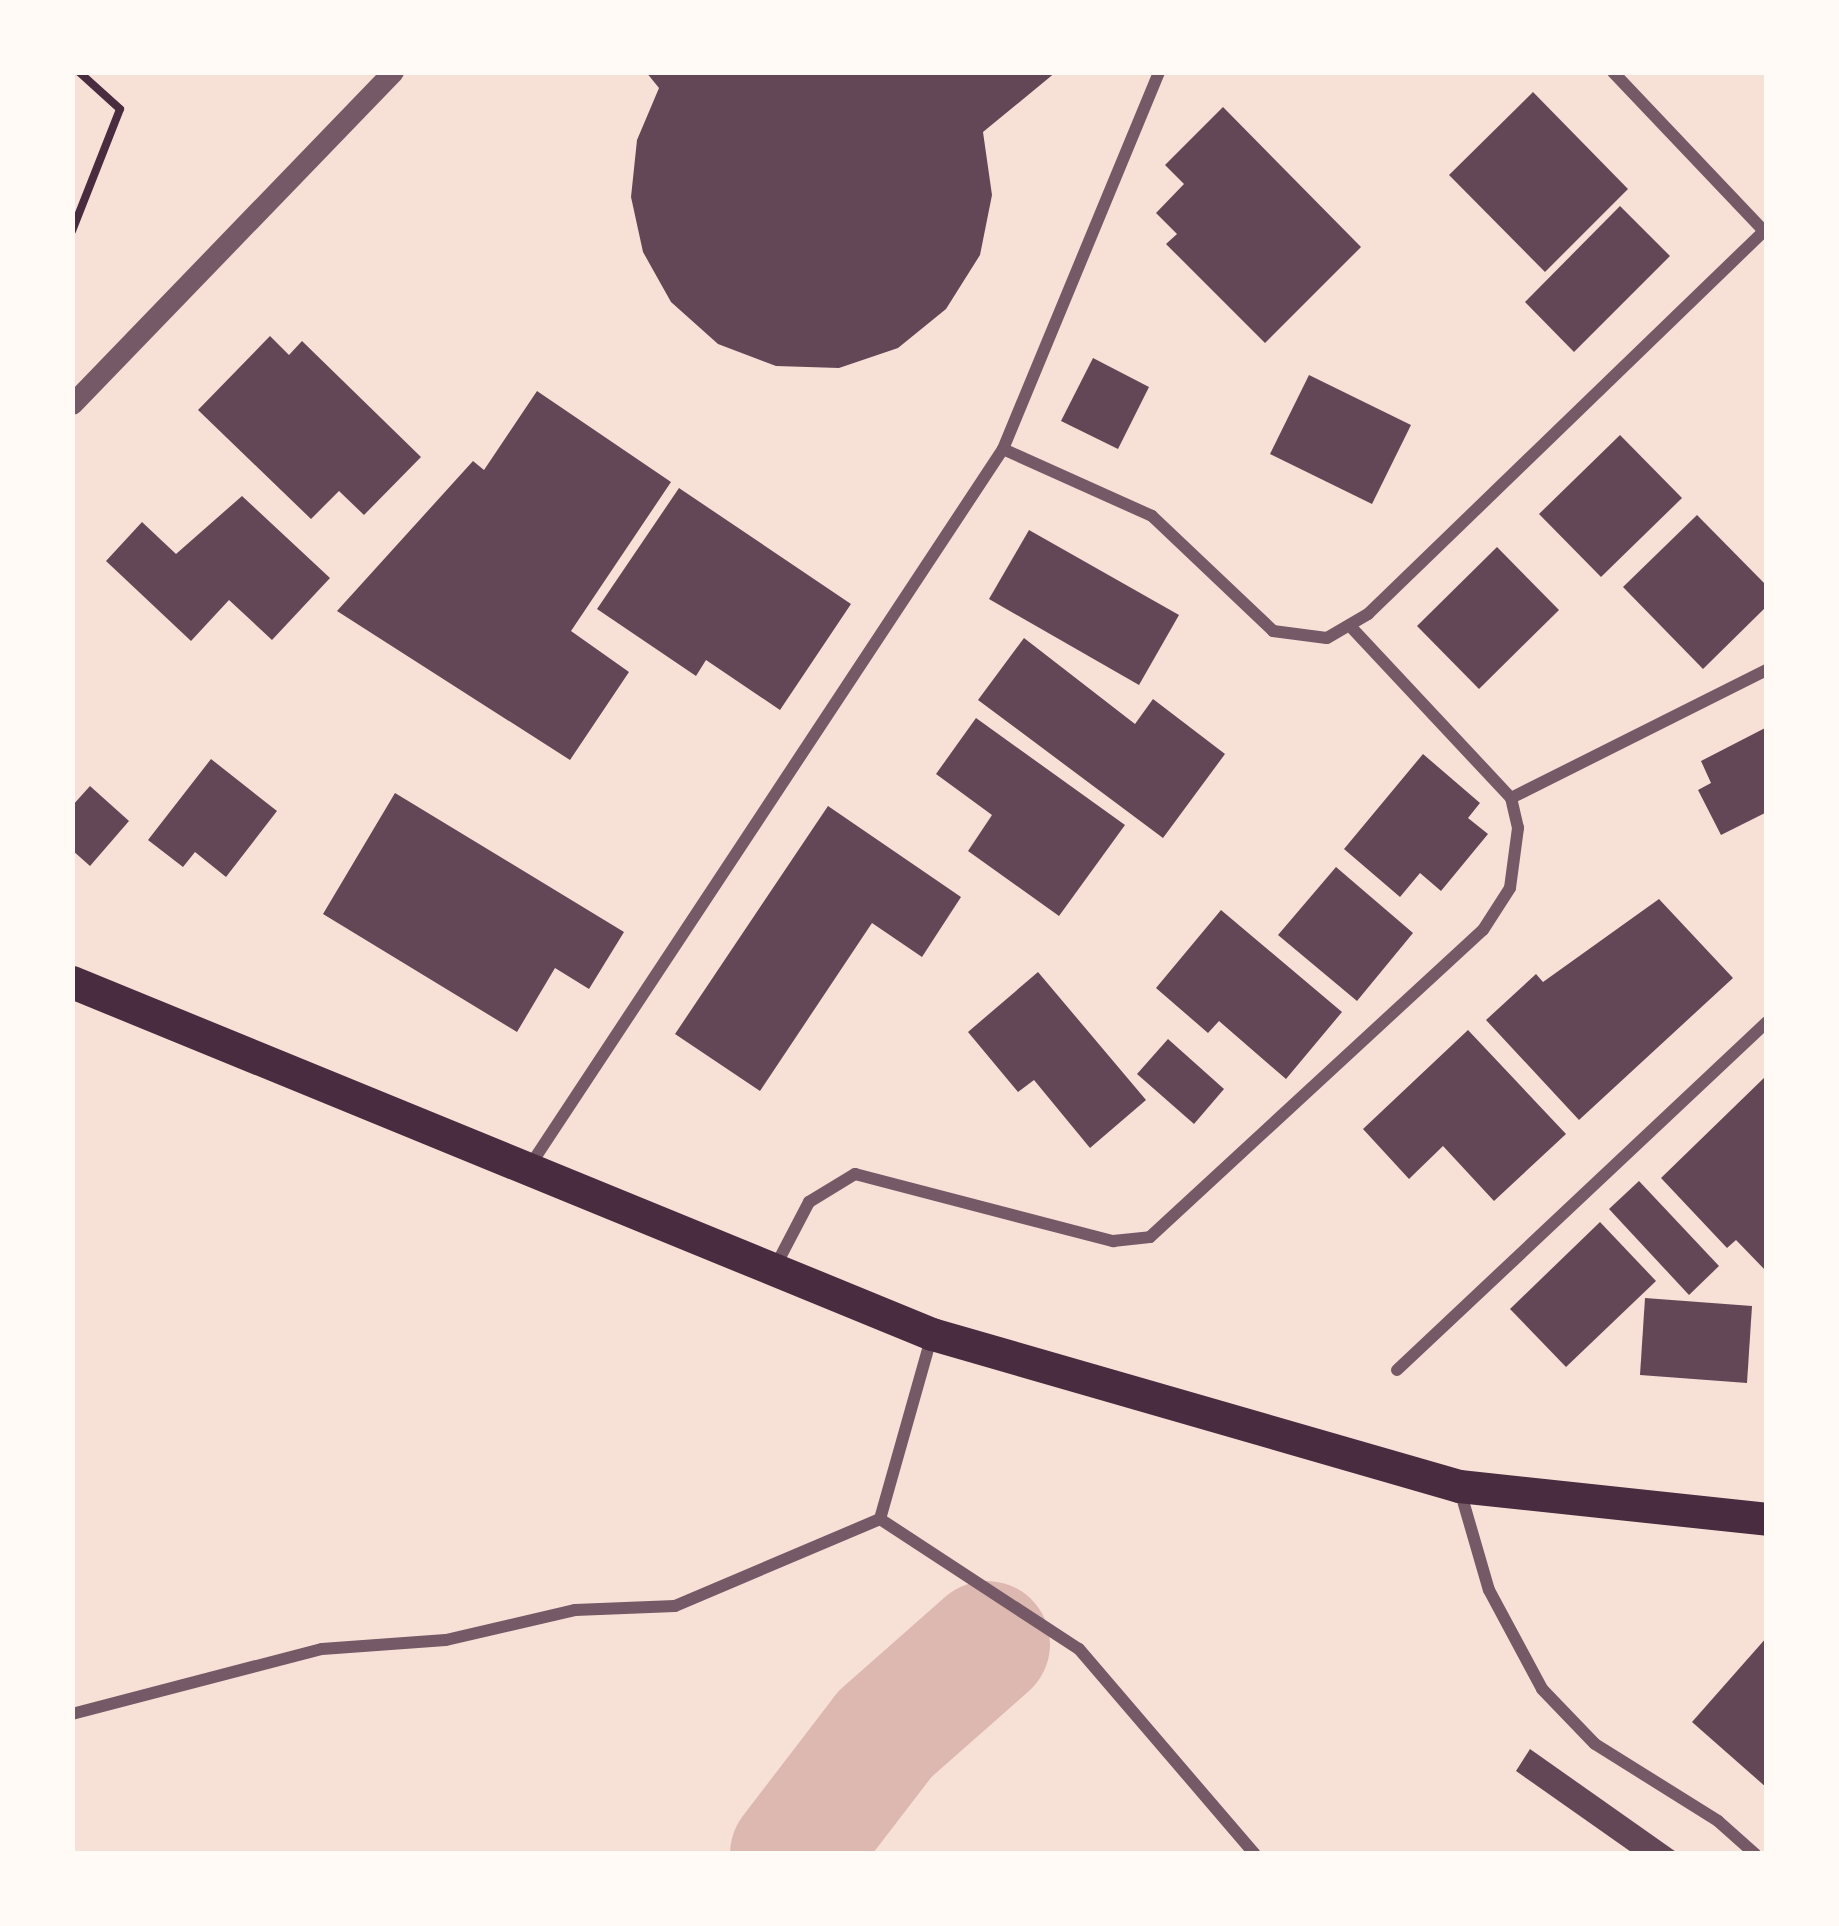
<!DOCTYPE html>
<style>
body{margin:0}
#map{position:relative;width:1839px;height:1926px;overflow:hidden;background:#f7e1d7;font-family:Rubik,sans-serif}
div>[style]{position:absolute}
.river>*{height:126px;margin:-63px;padding:0 63px;transform-origin:63px;border-radius:63px;background:#dcb8b0}
.building>*{inset:0;background:#644757}
.path>*{height:8px;margin:-4px;padding:0 4px;transform-origin:4px;border-radius:4px;background:#4a2c40}
.minor>*{height:12px;margin:-6px;padding:0 6px;transform-origin:6px;border-radius:6px;background:#755966}
.tertiary>*{height:21px;margin:-10.5px;padding:0 10.5px;transform-origin:10.5px;border-radius:10.5px;background:#755966}
.trunk>*{height:33px;margin:-16.5px;padding:0 16.5px;transform-origin:16.5px;border-radius:16.5px;background:#4a2c40}
span{translate:-50% -50%;white-space:nowrap;text-align:center;line-height:1.15;-webkit-text-stroke:10px #fffaf5;paint-order:stroke}
.frame{position:absolute;inset:0;border:75px solid #fffaf5;pointer-events:none}
</style>
<div id="map">
<div class="river">
<div style="left:793px;top:1854px;width:151px;rotate:-52.5deg"></div>
<div style="left:885px;top:1734px;width:136px;rotate:-41.4deg"></div>
</div>
<div class="building">
<div style="clip-path:polygon(646px 72px,1056px 72px,983px 132px,992px 195px,980px 255px,946px 309px,898px 348px,839px 368px,776px 366px,718px 344px,671px 302px,643px 252px,631px 197px,637px 140px,659px 88px)"></div>
<div style="clip-path:polygon(1533px 92px,1628px 189px,1545px 272px,1449px 175px)"></div>
<div style="clip-path:polygon(1223px 107px,1361px 247px,1265px 343px,1166px 244px,1177px 234px,1156px 213px,1184px 184px,1165px 165px)"></div>
<div style="clip-path:polygon(1620px 206px,1670px 256px,1574px 352px,1525px 302px)"></div>
<div style="clip-path:polygon(270px 336px,289px 355px,302px 341px,421px 457px,364px 515px,339px 491px,311px 519px,198px 410px)"></div>
<div style="clip-path:polygon(1093px 358px,1149px 387px,1118px 449px,1061px 421px)"></div>
<div style="clip-path:polygon(1309px 375px,1411px 425px,1372px 504px,1270px 454px)"></div>
<div style="clip-path:polygon(537px 391px,671px 482px,571px 631px,629px 672px,570px 760px,337px 611px,473px 461px,484px 470px)"></div>
<div style="clip-path:polygon(1620px 435px,1682px 498px,1601px 577px,1539px 514px)"></div>
<div style="clip-path:polygon(679px 488px,851px 604px,780px 710px,706px 660px,696px 676px,597px 609px)"></div>
<div style="clip-path:polygon(242px 496px,330px 578px,272px 640px,229px 600px,191px 641px,106px 561px,142px 522px,176px 554px)"></div>
<div style="clip-path:polygon(1697px 515px,1767px 586px,1767px 606px,1703px 669px,1623px 587px)"></div>
<div style="clip-path:polygon(1029px 530px,1179px 615px,1139px 685px,989px 599px)"></div>
<div style="clip-path:polygon(1497px 547px,1559px 610px,1479px 689px,1417px 626px)"></div>
<div style="clip-path:polygon(1024px 638px,1135px 724px,1153px 699px,1225px 754px,1163px 838px,978px 700px)"></div>
<div style="clip-path:polygon(976px 718px,1125px 825px,1059px 916px,968px 851px,992px 815px,936px 774px)"></div>
<div style="clip-path:polygon(1767px 727px,1767px 812px,1721px 835px,1698px 790px,1711px 783px,1701px 761px)"></div>
<div style="clip-path:polygon(1423px 754px,1480px 803px,1468px 818px,1488px 834px,1441px 891px,1420px 873px,1400px 897px,1344px 849px)"></div>
<div style="clip-path:polygon(211px 759px,277px 811px,226px 877px,195px 852px,183px 867px,148px 840px)"></div>
<div style="clip-path:polygon(90px 786px,129px 821px,90px 866px,72px 850px,72px 806px)"></div>
<div style="clip-path:polygon(395px 793px,624px 932px,589px 989px,555px 968px,517px 1032px,323px 914px)"></div>
<div style="clip-path:polygon(828px 806px,961px 897px,922px 957px,872px 923px,760px 1091px,675px 1034px)"></div>
<div style="clip-path:polygon(1336px 867px,1413px 933px,1357px 1001px,1278px 935px)"></div>
<div style="clip-path:polygon(1659px 899px,1733px 978px,1579px 1120px,1486px 1020px,1536px 974px,1543px 982px)"></div>
<div style="clip-path:polygon(1221px 910px,1342px 1012px,1286px 1079px,1219px 1021px,1208px 1033px,1156px 988px)"></div>
<div style="clip-path:polygon(1038px 972px,1146px 1100px,1090px 1148px,1034px 1080px,1018px 1092px,968px 1032px)"></div>
<div style="clip-path:polygon(1468px 1030px,1566px 1134px,1494px 1201px,1443px 1146px,1409px 1179px,1363px 1129px)"></div>
<div style="clip-path:polygon(1168px 1039px,1224px 1089px,1194px 1124px,1137px 1074px)"></div>
<div style="clip-path:polygon(1767px 1075px,1767px 1272px,1736px 1240px,1727px 1248px,1661px 1178px)"></div>
<div style="clip-path:polygon(1639px 1181px,1719px 1266px,1689px 1295px,1609px 1209px)"></div>
<div style="clip-path:polygon(1600px 1222px,1656px 1281px,1566px 1367px,1510px 1309px)"></div>
<div style="clip-path:polygon(1645px 1298px,1752px 1306px,1747px 1383px,1640px 1375px)"></div>
<div style="clip-path:polygon(1767px 1637px,1767px 1788px,1692px 1722px)"></div>
<div style="clip-path:polygon(1530px 1749px,1679px 1854px,1634px 1854px,1516px 1771px)"></div>
</div>
<div class="path">
<div style="left:72px;top:231px;width:131px;rotate:-68.5deg"></div>
<div style="left:120px;top:109px;width:55px;rotate:-137.9deg"></div>
</div>
<div class="minor">
<div style="left:1613px;top:72px;width:224px;rotate:46.5deg"></div>
<div style="left:1003px;top:449px;width:163px;rotate:24.2deg"></div>
<div style="left:1152px;top:516px;width:167px;rotate:43.5deg"></div>
<div style="left:1273px;top:631px;width:54px;rotate:7.4deg"></div>
<div style="left:1327px;top:638px;width:48px;rotate:-30.3deg"></div>
<div style="left:1368px;top:614px;width:551px;rotate:-44.04deg"></div>
<div style="left:1511px;top:798px;width:286px;rotate:-26.6deg"></div>
<div style="left:531px;top:1164px;width:857px;rotate:-56.57deg"></div>
<div style="left:1003px;top:449px;width:408px;rotate:-67.5deg"></div>
<div style="left:774px;top:1269px;width:76px;rotate:-62.4deg"></div>
<div style="left:809px;top:1202px;width:54px;rotate:-31.3deg"></div>
<div style="left:855px;top:1174px;width:267px;rotate:14.6deg"></div>
<div style="left:1113px;top:1241px;width:37px;rotate:-6deg"></div>
<div style="left:1150px;top:1237px;width:453px;rotate:-42.7deg"></div>
<div style="left:1483px;top:930px;width:50px;rotate:-57.3deg"></div>
<div style="left:1510px;top:888px;width:61px;rotate:-82.4deg"></div>
<div style="left:1518px;top:828px;width:31px;rotate:-103deg"></div>
<div style="left:1511px;top:798px;width:233px;rotate:-133.1deg"></div>
<div style="left:1397px;top:1370px;width:508px;rotate:-43.24deg"></div>
<div style="left:1459px;top:1487px;width:107px;rotate:73.8deg"></div>
<div style="left:1489px;top:1590px;width:112px;rotate:61.8deg"></div>
<div style="left:1542px;top:1689px;width:76px;rotate:46.1deg"></div>
<div style="left:1595px;top:1744px;width:145px;rotate:32deg"></div>
<div style="left:1718px;top:1821px;width:50px;rotate:41.7deg"></div>
<div style="left:880px;top:1519px;width:238px;rotate:33.2deg"></div>
<div style="left:1079px;top:1649px;width:270px;rotate:49.4deg"></div>
<div style="left:880px;top:1519px;width:191px;rotate:-74.2deg"></div>
<div style="left:72px;top:1714px;width:258px;rotate:-14.6deg"></div>
<div style="left:322px;top:1649px;width:124px;rotate:-4.2deg"></div>
<div style="left:446px;top:1640px;width:132px;rotate:-13.1deg"></div>
<div style="left:575px;top:1610px;width:100px;rotate:-2.3deg"></div>
<div style="left:675px;top:1606px;width:223px;rotate:-23deg"></div>
</div>
<div class="tertiary">
<div style="left:72px;top:404px;width:462px;rotate:-46deg"></div>
</div>
<div class="trunk">
<div style="left:72px;top:982px;width:929px;rotate:22.26deg"></div>
<div style="left:932px;top:1334px;width:548px;rotate:16.09deg"></div>
<div style="left:1459px;top:1486px;width:310px;rotate:6.1deg"></div>
</div>
<div class="frame"></div>
</div>
